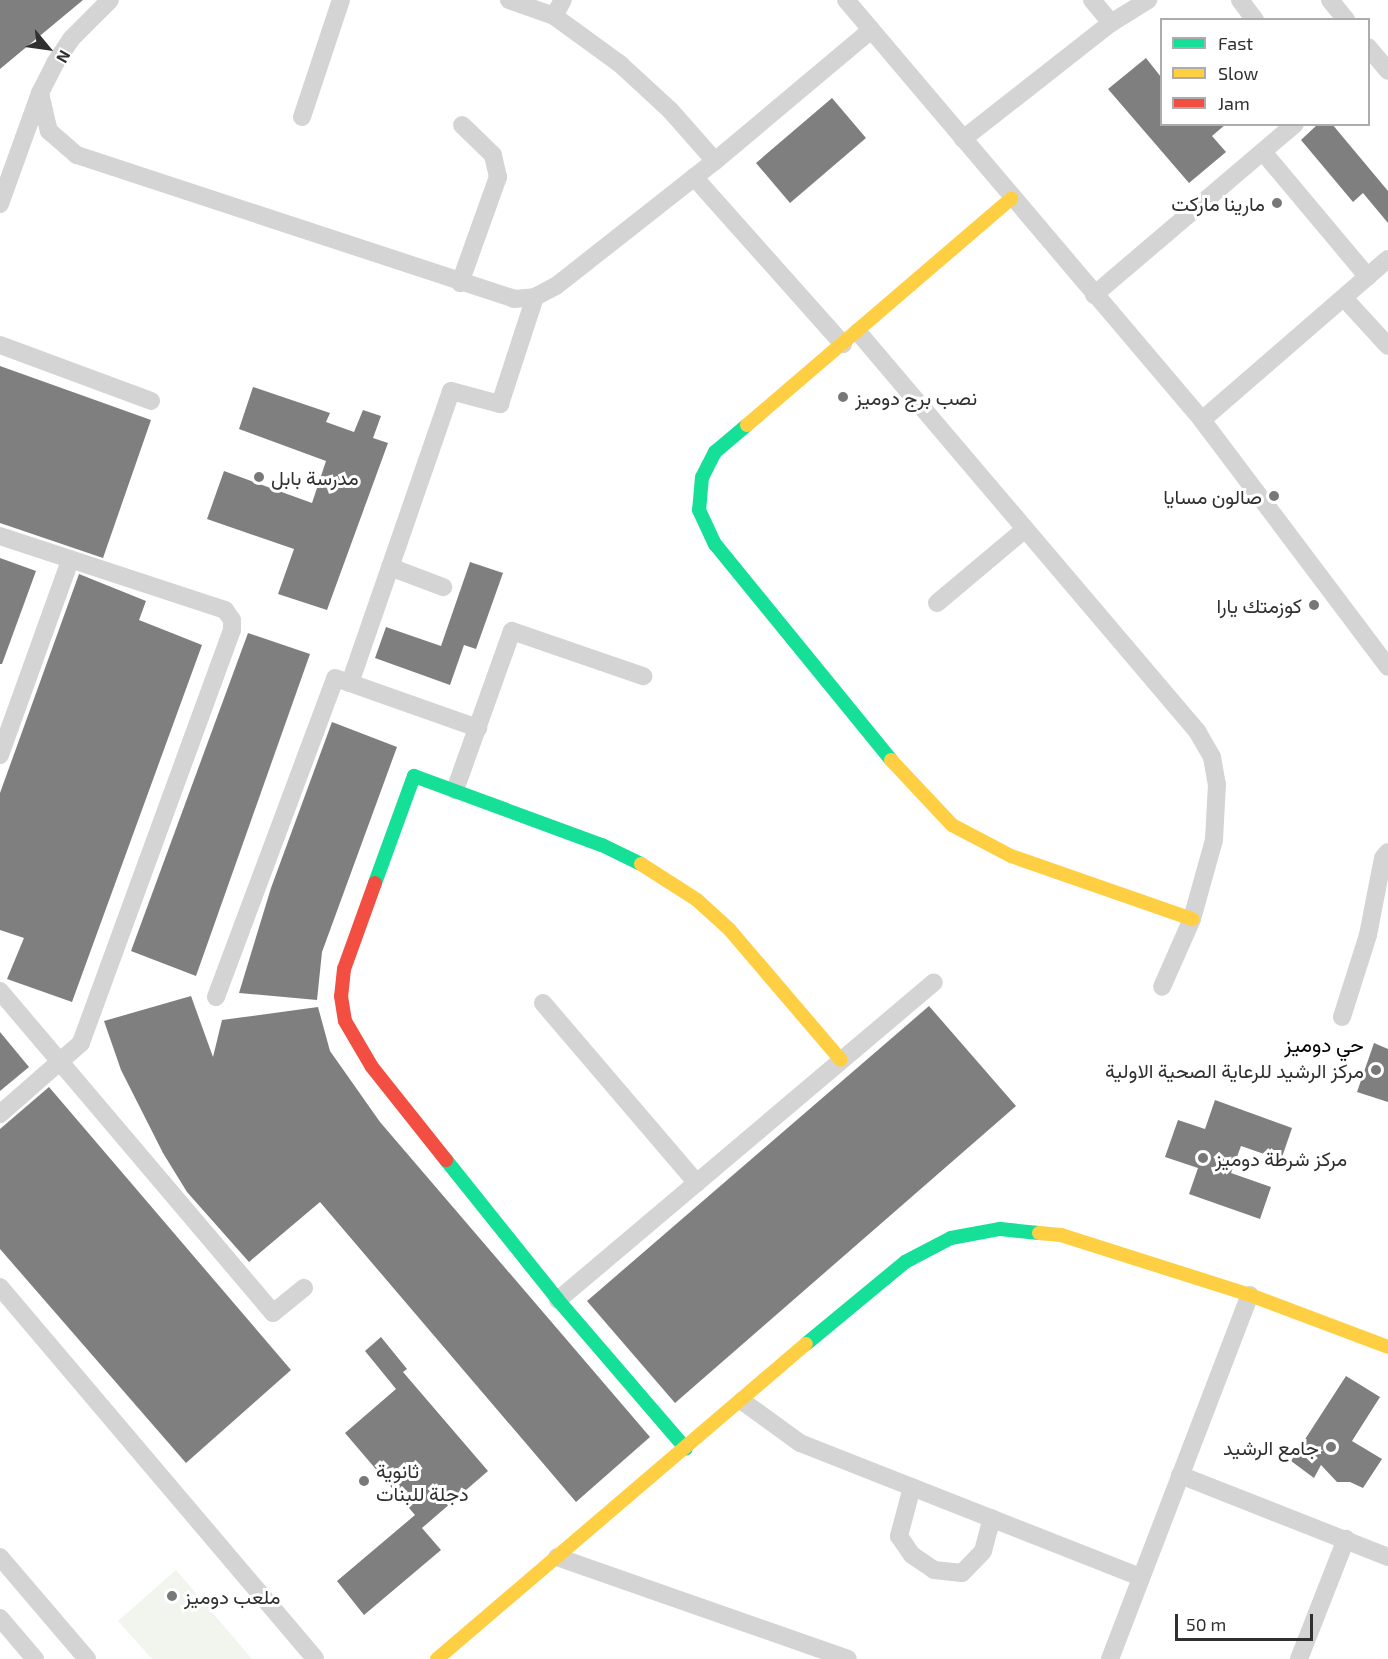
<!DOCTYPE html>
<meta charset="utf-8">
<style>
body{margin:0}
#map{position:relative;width:1388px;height:1659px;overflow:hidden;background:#fff;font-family:"Exo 2",Vazirmatn,sans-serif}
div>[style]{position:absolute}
.green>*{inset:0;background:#f1f5ed}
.building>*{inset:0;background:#7f7f7f}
.street>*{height:18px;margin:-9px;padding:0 9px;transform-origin:9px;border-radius:9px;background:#d4d4d4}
.fast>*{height:14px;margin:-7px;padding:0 7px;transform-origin:7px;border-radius:7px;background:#16e098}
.slow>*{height:14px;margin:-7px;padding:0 7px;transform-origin:7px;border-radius:7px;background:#ffcf43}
.jam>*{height:14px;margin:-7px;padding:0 7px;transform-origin:7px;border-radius:7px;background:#f24e42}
.dots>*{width:16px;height:16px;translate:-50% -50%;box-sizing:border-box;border:3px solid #fff;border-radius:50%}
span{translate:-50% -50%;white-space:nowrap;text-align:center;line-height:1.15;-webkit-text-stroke:6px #fff;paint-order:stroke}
.poi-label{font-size:20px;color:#303030}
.right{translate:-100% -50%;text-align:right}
.left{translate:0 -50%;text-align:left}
.neighbourhood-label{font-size:21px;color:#000}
.legend{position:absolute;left:1160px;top:18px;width:210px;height:108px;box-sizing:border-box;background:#fff;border:2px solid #acacac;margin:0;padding:8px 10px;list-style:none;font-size:18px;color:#303030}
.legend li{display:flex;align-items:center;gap:12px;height:30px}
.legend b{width:30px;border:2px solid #acacac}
.north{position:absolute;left:18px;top:18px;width:60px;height:60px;-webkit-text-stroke:4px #fff;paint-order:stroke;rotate:119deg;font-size:16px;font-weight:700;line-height:24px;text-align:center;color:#303030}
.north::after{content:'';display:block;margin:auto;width:21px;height:27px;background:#303030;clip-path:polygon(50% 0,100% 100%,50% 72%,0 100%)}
.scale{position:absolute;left:1175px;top:1614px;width:138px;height:27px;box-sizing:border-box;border:3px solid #303030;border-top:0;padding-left:8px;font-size:18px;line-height:21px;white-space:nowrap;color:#303030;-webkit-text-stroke:4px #fff;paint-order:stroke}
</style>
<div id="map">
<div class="green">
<div style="clip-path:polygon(176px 1570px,252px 1659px,152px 1659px,118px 1621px)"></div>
</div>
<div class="building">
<div style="clip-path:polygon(0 0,83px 0,0 69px)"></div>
<div style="clip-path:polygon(1146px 58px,1161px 77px,1161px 124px,1226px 124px,1212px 136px,1226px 152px,1189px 183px,1108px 89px)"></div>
<div style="clip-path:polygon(832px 98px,866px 138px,790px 203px,756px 163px)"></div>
<div style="clip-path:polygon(1318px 124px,1332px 124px,1388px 191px,1388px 223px,1363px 193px,1353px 202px,1301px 140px)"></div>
<div style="clip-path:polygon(0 366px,151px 420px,103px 558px,0 523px)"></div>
<div style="clip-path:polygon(253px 387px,330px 413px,326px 422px,354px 432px,363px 410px,381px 416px,373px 438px,388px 443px,327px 610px,278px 594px,294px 549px,207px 519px,224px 471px,312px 503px,326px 461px,239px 429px)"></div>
<div style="clip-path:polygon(0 558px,36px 571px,2px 664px,0 664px)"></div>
<div style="clip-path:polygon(470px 562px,503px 573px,476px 649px,464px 645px,450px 685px,375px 658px,386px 627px,441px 646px)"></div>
<div style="clip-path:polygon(79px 574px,146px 601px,139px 620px,202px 645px,72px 1002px,7px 979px,24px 938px,0 930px,0 793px)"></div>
<div style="clip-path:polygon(248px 633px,310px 654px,196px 976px,131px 951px)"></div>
<div style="clip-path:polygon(332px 722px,397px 747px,322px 952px,317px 1000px,239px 993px,271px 888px)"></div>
<div style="clip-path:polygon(191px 996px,213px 1057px,222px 1020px,318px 1007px,330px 1051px,380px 1122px,650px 1437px,576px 1502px,320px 1202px,249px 1262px,187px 1192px,163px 1153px,121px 1070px,104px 1021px)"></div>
<div style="clip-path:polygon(929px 1006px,1016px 1106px,675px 1403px,587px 1301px)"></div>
<div style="clip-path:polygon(0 1032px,29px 1067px,0 1091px)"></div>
<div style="clip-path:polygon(1374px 1043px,1388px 1049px,1388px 1102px,1357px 1092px)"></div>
<div style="clip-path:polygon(49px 1087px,291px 1370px,186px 1463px,0 1249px,0 1129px)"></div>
<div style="clip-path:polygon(1215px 1100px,1292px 1128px,1281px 1160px,1241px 1146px,1231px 1173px,1271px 1187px,1260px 1219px,1189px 1194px,1198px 1168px,1165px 1157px,1178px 1120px,1205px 1129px)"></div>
<div style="clip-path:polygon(381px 1337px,407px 1369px,403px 1372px,488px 1471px,422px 1528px,441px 1550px,364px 1615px,337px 1581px,415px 1515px,345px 1433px,396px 1389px,365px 1351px)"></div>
<div style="clip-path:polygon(1346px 1376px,1380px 1397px,1352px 1441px,1382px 1459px,1363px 1488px,1350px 1482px,1337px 1482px,1321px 1465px,1314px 1478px,1291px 1461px)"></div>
</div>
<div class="street">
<div style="left:509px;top:0;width:48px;rotate:19.6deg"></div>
<div style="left:554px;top:16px;width:82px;rotate:36deg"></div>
<div style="left:620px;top:64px;width:68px;rotate:42.6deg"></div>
<div style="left:670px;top:110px;width:68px;rotate:48.6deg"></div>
<div style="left:846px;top:0;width:551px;rotate:49.71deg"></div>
<div style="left:1202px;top:420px;width:309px;rotate:53deg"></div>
<div style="left:1092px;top:0;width:30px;rotate:50deg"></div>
<div style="left:1240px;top:0;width:25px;rotate:53deg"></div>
<div style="left:1330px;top:0;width:26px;rotate:51deg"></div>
<div style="left:554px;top:16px;width:18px;rotate:-61deg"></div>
<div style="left:1368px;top:47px;width:31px;rotate:50deg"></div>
<div style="left:40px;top:93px;width:39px;rotate:77deg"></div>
<div style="left:49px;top:131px;width:37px;rotate:41deg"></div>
<div style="left:77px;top:155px;width:460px;rotate:18.2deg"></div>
<div style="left:514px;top:299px;width:21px;rotate:-5deg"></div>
<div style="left:535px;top:297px;width:24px;rotate:-28deg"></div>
<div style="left:556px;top:286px;width:202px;rotate:-38.2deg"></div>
<div style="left:715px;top:161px;width:204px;rotate:-40deg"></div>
<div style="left:302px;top:117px;width:123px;rotate:-71.6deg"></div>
<div style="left:963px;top:139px;width:188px;rotate:-38.1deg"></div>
<div style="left:1111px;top:23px;width:44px;rotate:-31.9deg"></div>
<div style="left:1263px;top:152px;width:163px;rotate:50deg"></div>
<div style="left:694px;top:177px;width:224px;rotate:48.3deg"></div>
<div style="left:0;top:204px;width:118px;rotate:-70.2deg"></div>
<div style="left:40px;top:93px;width:34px;rotate:-63deg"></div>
<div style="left:55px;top:63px;width:29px;rotate:-56deg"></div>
<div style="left:71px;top:39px;width:55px;rotate:-45deg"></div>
<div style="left:460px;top:283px;width:113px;rotate:-70.3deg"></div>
<div style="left:498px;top:177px;width:23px;rotate:-103deg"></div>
<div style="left:493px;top:155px;width:43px;rotate:-135.9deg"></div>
<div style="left:1094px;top:295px;width:264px;rotate:-40.4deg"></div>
<div style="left:1344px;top:298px;width:65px;rotate:47.5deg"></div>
<div style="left:858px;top:332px;width:524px;rotate:49.65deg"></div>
<div style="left:1197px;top:731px;width:30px;rotate:60deg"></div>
<div style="left:1212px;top:757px;width:27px;rotate:80deg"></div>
<div style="left:1217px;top:784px;width:56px;rotate:93.1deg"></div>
<div style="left:1214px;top:840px;width:82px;rotate:105.6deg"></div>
<div style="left:1192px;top:919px;width:74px;rotate:113.8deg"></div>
<div style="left:0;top:345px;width:161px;rotate:20.3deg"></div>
<div style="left:1202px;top:420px;width:246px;rotate:-40.9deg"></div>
<div style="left:0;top:536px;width:237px;rotate:18.2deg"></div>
<div style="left:225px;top:610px;width:12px;rotate:55deg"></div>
<div style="left:232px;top:620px;width:10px;rotate:90deg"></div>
<div style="left:232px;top:630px;width:440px;rotate:110.1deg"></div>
<div style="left:81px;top:1043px;width:108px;rotate:138.8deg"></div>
<div style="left:390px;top:567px;width:57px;rotate:20.7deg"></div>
<div style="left:937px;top:603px;width:114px;rotate:-40deg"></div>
<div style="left:350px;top:683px;width:136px;rotate:19.4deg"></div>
<div style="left:0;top:755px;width:206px;rotate:-70.2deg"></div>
<div style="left:455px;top:790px;width:169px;rotate:-70.3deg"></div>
<div style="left:512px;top:631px;width:139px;rotate:19deg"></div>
<div style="left:0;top:991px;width:422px;rotate:49.7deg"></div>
<div style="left:273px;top:1313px;width:40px;rotate:-39deg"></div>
<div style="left:216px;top:997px;width:340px;rotate:-69.5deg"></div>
<div style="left:335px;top:678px;width:16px;rotate:18deg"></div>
<div style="left:350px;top:683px;width:309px;rotate:-70.9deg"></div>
<div style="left:451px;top:391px;width:51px;rotate:14.9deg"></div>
<div style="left:500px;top:404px;width:113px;rotate:-71.9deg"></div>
<div style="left:543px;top:1003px;width:237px;rotate:49.5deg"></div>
<div style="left:1342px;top:1017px;width:86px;rotate:-72.4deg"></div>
<div style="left:1368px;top:935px;width:78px;rotate:-79deg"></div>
<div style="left:1383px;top:858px;width:8px;rotate:-50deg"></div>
<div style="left:0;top:1287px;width:487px;rotate:49.7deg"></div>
<div style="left:558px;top:1300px;width:492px;rotate:-40.2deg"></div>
<div style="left:742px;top:1401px;width:72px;rotate:35.9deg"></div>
<div style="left:800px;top:1443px;width:366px;rotate:21.5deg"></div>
<div style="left:1180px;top:1475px;width:224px;rotate:21.5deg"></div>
<div style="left:912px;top:1487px;width:51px;rotate:104.9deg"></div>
<div style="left:899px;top:1536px;width:23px;rotate:56deg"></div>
<div style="left:912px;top:1555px;width:27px;rotate:34deg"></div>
<div style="left:934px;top:1570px;width:28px;rotate:6deg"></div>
<div style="left:962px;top:1573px;width:30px;rotate:-46deg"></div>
<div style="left:983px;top:1551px;width:34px;rotate:-75deg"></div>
<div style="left:0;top:1557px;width:134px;rotate:49.5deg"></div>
<div style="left:557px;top:1557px;width:308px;rotate:19.3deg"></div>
<div style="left:0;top:1618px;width:54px;rotate:49.5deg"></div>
<div style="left:1110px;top:1659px;width:390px;rotate:-69deg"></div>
<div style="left:1299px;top:1659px;width:129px;rotate:-68.6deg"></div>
</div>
<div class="fast">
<div style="left:747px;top:425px;width:42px;rotate:139.8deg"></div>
<div style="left:715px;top:452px;width:28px;rotate:117deg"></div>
<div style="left:702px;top:477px;width:33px;rotate:95deg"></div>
<div style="left:699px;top:510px;width:38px;rotate:65deg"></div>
<div style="left:715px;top:544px;width:279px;rotate:50.8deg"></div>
<div style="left:375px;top:883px;width:114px;rotate:-70deg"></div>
<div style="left:414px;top:776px;width:200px;rotate:20.2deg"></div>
<div style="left:602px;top:845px;width:43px;rotate:26deg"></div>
<div style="left:446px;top:1160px;width:179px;rotate:51.3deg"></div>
<div style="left:558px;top:1300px;width:196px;rotate:49.3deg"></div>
<div style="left:806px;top:1344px;width:129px;rotate:-39.6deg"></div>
<div style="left:905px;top:1262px;width:52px;rotate:-27.6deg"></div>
<div style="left:951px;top:1238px;width:50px;rotate:-10.4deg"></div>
<div style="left:1000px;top:1229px;width:39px;rotate:6deg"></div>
</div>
<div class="slow">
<div style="left:747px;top:425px;width:348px;rotate:-40.6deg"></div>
<div style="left:891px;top:760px;width:89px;rotate:46.8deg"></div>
<div style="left:952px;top:825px;width:67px;rotate:27.7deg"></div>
<div style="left:1011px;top:856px;width:192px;rotate:19.2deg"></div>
<div style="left:641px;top:864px;width:67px;rotate:32.7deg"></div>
<div style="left:697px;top:900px;width:43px;rotate:42.2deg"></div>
<div style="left:729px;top:929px;width:172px;rotate:49.5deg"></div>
<div style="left:1039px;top:1233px;width:22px;rotate:5deg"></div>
<div style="left:1061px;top:1235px;width:198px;rotate:17.6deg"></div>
<div style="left:1250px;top:1295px;width:147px;rotate:20.6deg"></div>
<div style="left:437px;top:1659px;width:485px;rotate:-40.5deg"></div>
</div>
<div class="jam">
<div style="left:375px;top:883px;width:91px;rotate:109.8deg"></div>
<div style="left:344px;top:969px;width:27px;rotate:96deg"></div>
<div style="left:341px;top:996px;width:25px;rotate:81deg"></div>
<div style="left:345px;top:1021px;width:53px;rotate:59.6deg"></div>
<div style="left:372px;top:1067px;width:119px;rotate:51.5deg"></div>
</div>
<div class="dots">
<div style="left:1277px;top:203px;background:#787878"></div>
<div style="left:843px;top:397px;background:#787878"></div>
<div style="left:259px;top:477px;background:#787878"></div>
<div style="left:1274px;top:496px;background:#787878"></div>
<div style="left:1314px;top:605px;background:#787878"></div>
<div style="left:1376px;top:1070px;background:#787878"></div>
<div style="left:1203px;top:1158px;background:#787878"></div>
<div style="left:1331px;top:1447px;background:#787878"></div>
<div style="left:364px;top:1481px;background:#787878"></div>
<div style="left:172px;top:1596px;background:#787878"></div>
</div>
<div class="poi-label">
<span class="right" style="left:1265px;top:203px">مارينا ماركت</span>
<span class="left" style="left:855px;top:397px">نصب برج دوميز</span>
<span class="left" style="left:271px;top:477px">مدرسة بابل</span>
<span class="right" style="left:1262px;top:496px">صالون مسايا</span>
<span class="right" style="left:1302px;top:605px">كوزمتك يارا</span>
<span class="right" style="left:1364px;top:1070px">مركز الرشيد للرعاية الصحية الاولية</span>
<span class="left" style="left:1215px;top:1158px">مركز شرطة دوميز</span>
<span class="right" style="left:1319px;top:1447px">جامع الرشيد</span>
<span class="left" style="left:376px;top:1482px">ثانوية<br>دجلة للبنات</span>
<span class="left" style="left:184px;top:1596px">ملعب دوميز</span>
</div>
<div class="neighbourhood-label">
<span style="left:1324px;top:1044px">حي دوميز</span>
</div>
<ul class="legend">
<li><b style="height:8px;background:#16e098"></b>Fast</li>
<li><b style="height:8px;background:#ffcf43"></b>Slow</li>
<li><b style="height:8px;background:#f24e42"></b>Jam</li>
</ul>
<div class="north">N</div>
<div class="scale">50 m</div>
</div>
